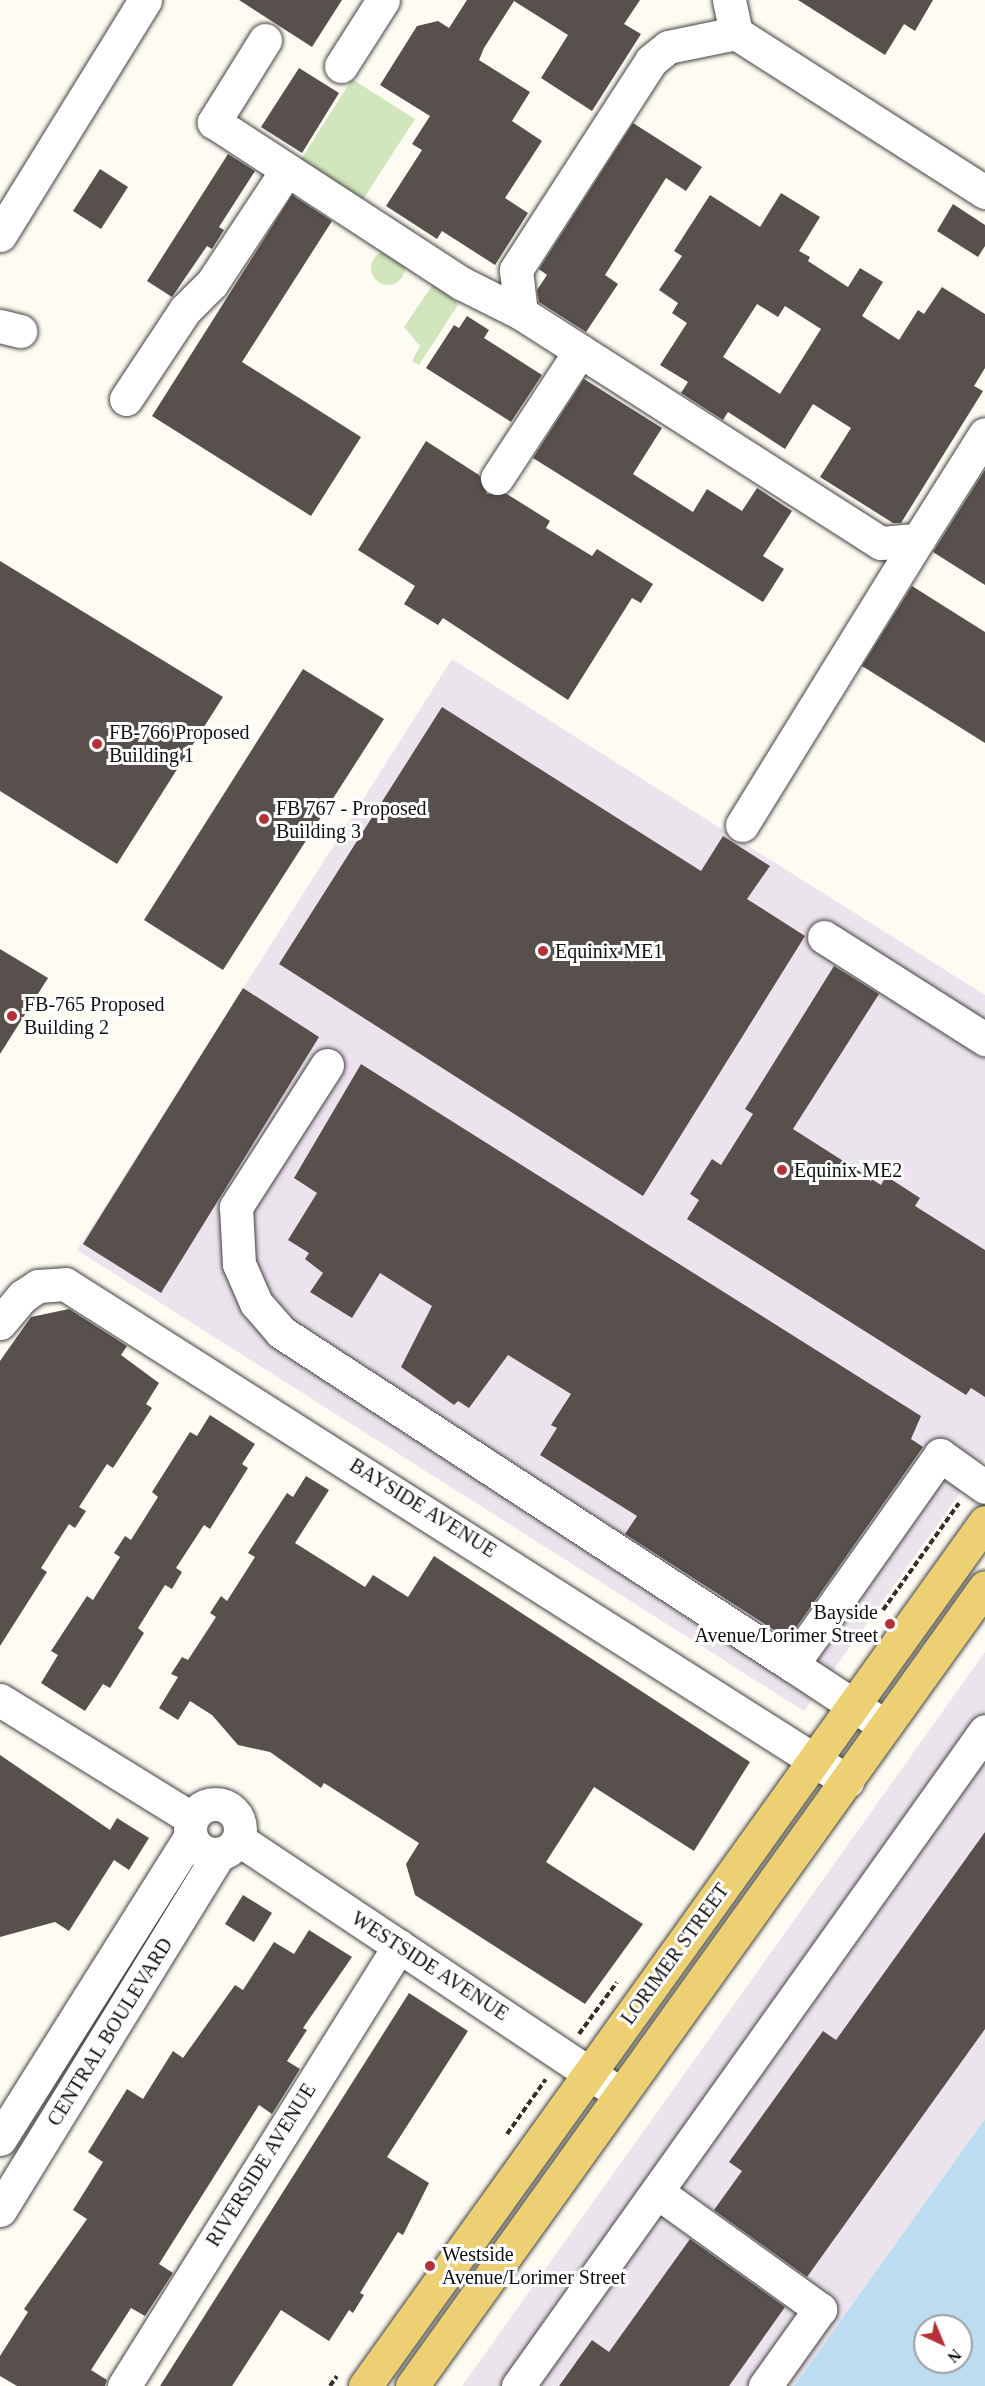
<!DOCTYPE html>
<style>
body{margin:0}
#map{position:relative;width:985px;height:2386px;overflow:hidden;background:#fefcf2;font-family:"Times New Roman",serif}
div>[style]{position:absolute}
.industrial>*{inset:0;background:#ece4ed}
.green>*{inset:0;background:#d2e6be}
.round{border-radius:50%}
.water>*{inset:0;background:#bbdcf1}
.building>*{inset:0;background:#57504c}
.path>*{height:4px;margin-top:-2px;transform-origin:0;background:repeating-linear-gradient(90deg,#313131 0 6px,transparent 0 9px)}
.roads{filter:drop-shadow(0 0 2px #424242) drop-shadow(0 0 2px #424242)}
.minor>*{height:33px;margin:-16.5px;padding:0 16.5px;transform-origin:16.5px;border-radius:16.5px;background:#fff}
.minor>.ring{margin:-16.5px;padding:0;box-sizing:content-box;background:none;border:33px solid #fff;border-radius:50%}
.major>*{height:33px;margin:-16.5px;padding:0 16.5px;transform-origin:16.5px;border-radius:16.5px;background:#edd073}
.dots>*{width:16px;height:16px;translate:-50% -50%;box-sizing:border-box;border:3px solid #fff;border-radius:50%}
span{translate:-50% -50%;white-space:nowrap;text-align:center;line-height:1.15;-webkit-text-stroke:6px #fff;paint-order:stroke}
.poi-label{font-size:20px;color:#0f0f0f}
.left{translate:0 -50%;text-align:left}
.right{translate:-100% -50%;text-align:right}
.street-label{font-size:20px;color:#0f0f0f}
.north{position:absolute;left:913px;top:2314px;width:60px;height:60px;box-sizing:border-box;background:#fff;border:2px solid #9f9f9f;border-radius:50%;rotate:136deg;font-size:16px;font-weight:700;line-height:24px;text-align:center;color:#0f0f0f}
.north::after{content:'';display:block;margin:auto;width:21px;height:27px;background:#b43237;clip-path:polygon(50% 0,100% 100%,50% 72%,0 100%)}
</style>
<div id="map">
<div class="industrial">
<div style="clip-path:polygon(452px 659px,985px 995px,985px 1458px,804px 1711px,77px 1250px)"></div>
<div style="clip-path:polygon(985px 1652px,985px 2119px,794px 2386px,462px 2386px)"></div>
</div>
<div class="green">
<div style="clip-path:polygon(352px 79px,415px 119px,362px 201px,300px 161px)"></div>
<div class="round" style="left:371px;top:251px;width:34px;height:34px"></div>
<div style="clip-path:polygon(433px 284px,451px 295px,458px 305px,419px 365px,412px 361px,420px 346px,404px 327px)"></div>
</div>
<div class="water">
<div style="clip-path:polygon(evenodd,985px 2119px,985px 2386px,794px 2386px,985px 2119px,925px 2326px,961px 2326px,961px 2362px,925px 2362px,925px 2326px)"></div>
</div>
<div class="building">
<div style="clip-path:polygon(239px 0,342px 0,312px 47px)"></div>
<div style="clip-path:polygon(467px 0,640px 0,624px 24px,641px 34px,592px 111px,541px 78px,568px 35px,514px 1px,484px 48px,479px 60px,530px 92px,512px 121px,542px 141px,505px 198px,528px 213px,495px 265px,442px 231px,437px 239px,386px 206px,422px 150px,412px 144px,430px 116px,380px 85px,417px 26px,438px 21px,449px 28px)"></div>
<div style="clip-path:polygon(798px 0,933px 0,915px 31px,904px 24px,885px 55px)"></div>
<div style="clip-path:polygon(299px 68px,339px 93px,302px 153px,261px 127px)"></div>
<div style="clip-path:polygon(633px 123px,702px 167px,686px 191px,666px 178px,605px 275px,618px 284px,586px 332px,539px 302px,537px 290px,547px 275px,539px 269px)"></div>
<div style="clip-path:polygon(228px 154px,255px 171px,219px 227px,224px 230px,212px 249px,207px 246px,172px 297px,147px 281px)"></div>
<div style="clip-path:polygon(100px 169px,128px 187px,101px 229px,73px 211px)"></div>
<div style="clip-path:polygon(evenodd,781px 193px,820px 217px,799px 251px,810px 257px,808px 261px,848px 287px,860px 268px,883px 282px,862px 316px,899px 340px,918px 310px,924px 314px,942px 287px,985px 314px,985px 368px,974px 386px,983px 391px,901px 523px,893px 523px,820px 477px,851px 428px,813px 404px,785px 449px,728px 412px,723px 420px,681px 393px,688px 382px,660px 365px,687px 323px,672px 313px,678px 303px,659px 290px,682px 256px,674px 251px,710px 195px,760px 227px,781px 193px,757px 304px,778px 317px,785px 306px,821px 329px,780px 394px,723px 357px,757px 304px)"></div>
<div style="clip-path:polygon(292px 195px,332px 221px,242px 362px,361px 437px,311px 516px,152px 416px)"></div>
<div style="clip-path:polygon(953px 204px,985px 225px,985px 246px,978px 257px,937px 231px)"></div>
<div style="clip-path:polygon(467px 316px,489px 330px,484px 338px,542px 375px,511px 422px,426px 368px,454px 325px,459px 328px)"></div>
<div style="clip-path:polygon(584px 379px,662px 428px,633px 474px,693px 512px,707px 489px,742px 511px,757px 488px,792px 511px,763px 556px,784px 569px,763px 602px,533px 458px)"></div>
<div style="clip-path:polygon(426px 441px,479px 475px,487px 494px,507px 494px,550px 521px,546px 528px,592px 556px,597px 549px,653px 584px,641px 603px,632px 598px,568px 700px,443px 618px,438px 625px,404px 604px,415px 586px,358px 550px)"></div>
<div style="clip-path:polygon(985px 470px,985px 585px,933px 552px)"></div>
<div style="clip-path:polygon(0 561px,223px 697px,117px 864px,0 791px)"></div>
<div style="clip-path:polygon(912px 586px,985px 632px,985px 743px,862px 666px)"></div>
<div style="clip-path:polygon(303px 669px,384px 719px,223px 970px,144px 920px)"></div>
<div style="clip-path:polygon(442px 707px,701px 871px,723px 836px,770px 866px,747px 899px,805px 936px,643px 1196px,279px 964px)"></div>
<div style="clip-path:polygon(0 949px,48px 978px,0 1054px)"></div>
<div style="clip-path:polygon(834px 966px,879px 994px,793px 1129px,881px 1185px,886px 1176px,920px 1198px,915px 1206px,985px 1250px,985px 1397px,971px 1388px,966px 1395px,687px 1219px,699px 1200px,690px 1194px,712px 1159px,721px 1165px,753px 1114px,745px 1109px)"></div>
<div style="clip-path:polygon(243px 988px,319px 1037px,161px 1293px,83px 1244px)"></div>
<div style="clip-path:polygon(361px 1064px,921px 1416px,911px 1439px,923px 1447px,788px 1639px,625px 1534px,637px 1516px,540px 1455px,557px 1428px,551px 1425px,571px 1394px,508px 1355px,469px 1408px,458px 1401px,454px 1405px,401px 1367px,432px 1306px,380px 1273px,352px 1318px,310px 1292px,323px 1273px,305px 1259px,309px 1253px,288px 1240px,317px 1193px,294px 1178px)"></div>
<div style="clip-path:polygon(69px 1309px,127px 1346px,121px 1355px,159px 1383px,146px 1404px,152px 1408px,113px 1468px,107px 1464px,79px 1507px,86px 1511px,75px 1528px,69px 1524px,41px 1568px,47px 1572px,0 1646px,0 1361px,31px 1317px)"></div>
<div style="clip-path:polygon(210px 1415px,255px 1444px,242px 1464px,248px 1468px,210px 1529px,204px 1525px,176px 1568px,182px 1572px,172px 1589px,165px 1585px,138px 1628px,144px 1633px,110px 1688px,103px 1684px,85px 1711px,41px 1683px,58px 1655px,51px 1651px,87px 1596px,93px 1600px,120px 1557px,114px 1553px,125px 1536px,131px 1540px,158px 1497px,152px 1492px,190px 1432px,197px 1436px)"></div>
<div style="clip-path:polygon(306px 1476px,329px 1490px,295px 1543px,365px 1587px,373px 1575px,408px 1597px,434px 1556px,750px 1762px,694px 1851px,594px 1787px,546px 1862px,643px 1924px,585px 2004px,415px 1895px,406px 1864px,419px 1843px,324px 1783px,321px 1788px,270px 1752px,238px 1745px,212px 1715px,190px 1701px,178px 1720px,159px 1708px,178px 1677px,171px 1674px,182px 1657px,188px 1660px,216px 1617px,210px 1613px,221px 1596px,227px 1601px,255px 1557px,248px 1553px,287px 1493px,293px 1497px)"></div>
<div style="clip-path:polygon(0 1755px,110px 1830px,117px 1818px,149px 1838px,129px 1870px,114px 1860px,69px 1931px,55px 1922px,0 1937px)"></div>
<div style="clip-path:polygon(985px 1832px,985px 2029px,807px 2277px,714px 2210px,742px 2171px,729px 2162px,823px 2031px,836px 2040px)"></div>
<div style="clip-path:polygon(243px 1895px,272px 1913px,254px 1942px,225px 1924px)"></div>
<div style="clip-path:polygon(309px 1930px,352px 1957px,303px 2028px,307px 2030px,287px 2061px,300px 2069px,272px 2114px,259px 2105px,159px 2264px,173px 2273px,145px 2316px,131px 2308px,91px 2370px,107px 2380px,105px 2386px,17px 2386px,0 2376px,0 2356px,28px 2312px,24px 2309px,87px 2219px,73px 2210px,103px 2162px,88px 2152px,127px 2089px,143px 2099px,173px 2051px,183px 2058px,235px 1985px,243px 1990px,274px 1942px,294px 1954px)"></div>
<div style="clip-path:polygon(409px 1993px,468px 2031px,387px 2157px,429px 2183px,403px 2235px,398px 2232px,360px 2293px,364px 2295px,353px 2313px,349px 2310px,329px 2341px,281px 2310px,232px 2386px,160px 2386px)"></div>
<div style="clip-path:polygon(690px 2239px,785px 2307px,729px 2386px,559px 2386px,592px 2340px,609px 2352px)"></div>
</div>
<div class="path">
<div style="left:883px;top:1610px;width:131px;rotate:-54.6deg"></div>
<div style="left:579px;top:2034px;width:64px;rotate:-53.8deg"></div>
<div style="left:507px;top:2134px;width:67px;rotate:-54.7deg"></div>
<div style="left:330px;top:2386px;width:12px;rotate:-55deg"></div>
</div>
<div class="roads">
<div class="minor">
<div style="left:729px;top:0;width:34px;rotate:78deg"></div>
<div style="left:736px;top:33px;width:295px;rotate:32.6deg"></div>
<div style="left:736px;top:33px;width:69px;rotate:168.4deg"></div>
<div style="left:668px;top:47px;width:22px;rotate:141deg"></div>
<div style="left:651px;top:61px;width:249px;rotate:122.9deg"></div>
<div style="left:516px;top:270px;width:43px;rotate:83.4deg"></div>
<div style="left:521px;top:313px;width:427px;rotate:32.6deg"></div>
<div style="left:881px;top:543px;width:37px;rotate:-5deg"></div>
<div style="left:918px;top:540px;width:125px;rotate:-57.7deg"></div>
<div style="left:265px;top:40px;width:97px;rotate:121.9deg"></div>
<div style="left:214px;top:122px;width:295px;rotate:33.1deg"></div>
<div style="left:461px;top:283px;width:67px;rotate:26.6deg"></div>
<div style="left:341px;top:66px;width:78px;rotate:-57.5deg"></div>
<div style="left:0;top:235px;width:276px;rotate:-58.3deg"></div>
<div style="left:0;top:326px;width:21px;rotate:14deg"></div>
<div style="left:126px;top:399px;width:107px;rotate:-56.5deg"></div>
<div style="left:185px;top:310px;width:38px;rotate:-45deg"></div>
<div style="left:212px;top:283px;width:134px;rotate:-56.5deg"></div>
<div style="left:497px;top:478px;width:152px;rotate:-56.8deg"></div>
<div style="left:742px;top:825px;width:335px;rotate:-58.3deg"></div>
<div style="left:824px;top:937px;width:191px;rotate:32.4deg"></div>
<div style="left:327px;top:1065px;width:169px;rotate:122.7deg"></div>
<div style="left:236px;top:1207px;width:57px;rotate:87deg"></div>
<div style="left:239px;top:1264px;width:43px;rotate:66.4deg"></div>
<div style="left:256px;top:1303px;width:38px;rotate:49deg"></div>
<div style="left:281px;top:1332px;width:610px;rotate:33.09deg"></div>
<div style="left:0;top:1323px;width:35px;rotate:-50deg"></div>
<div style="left:23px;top:1296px;width:18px;rotate:-34deg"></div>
<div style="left:38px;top:1286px;width:27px;rotate:-4deg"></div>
<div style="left:65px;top:1284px;width:927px;rotate:32.44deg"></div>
<div style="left:0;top:1700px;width:225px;rotate:31.7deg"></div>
<div style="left:885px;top:1726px;width:111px;rotate:-146.7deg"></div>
<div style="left:792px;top:1665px;width:257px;rotate:-54.8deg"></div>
<div style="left:940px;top:1455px;width:55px;rotate:35.4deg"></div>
<div class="ring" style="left:190px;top:1804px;width:17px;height:17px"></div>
<div style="left:238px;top:1839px;width:460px;rotate:33.7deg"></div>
<div style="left:0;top:2139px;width:357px;rotate:-57.8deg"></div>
<div style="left:657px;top:2192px;width:201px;rotate:35.7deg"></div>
<div style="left:820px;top:2309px;width:95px;rotate:125.5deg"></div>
<div style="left:0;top:2210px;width:418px;rotate:-58.4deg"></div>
<div style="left:124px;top:2386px;width:519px;rotate:-57.99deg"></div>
<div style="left:518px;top:2386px;width:804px;rotate:-54.51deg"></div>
</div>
<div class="major">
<div style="left:365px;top:2386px;width:1063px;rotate:-54.34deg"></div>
<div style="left:412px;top:2386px;width:983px;rotate:-54.35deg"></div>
</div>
</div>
<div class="dots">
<div style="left:97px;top:744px;background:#b43237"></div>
<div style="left:264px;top:819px;background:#b43237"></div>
<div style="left:543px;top:951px;background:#b43237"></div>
<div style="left:12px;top:1016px;background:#b43237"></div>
<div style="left:782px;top:1170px;background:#b43237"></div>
<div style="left:890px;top:1624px;background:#b43237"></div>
<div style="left:430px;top:2266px;background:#b43237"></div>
</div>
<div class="poi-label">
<span class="left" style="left:109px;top:744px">FB-766 Proposed<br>Building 1</span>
<span class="left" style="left:276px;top:820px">FB 767 - Proposed<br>Building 3</span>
<span class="left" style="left:555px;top:951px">Equinix ME1</span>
<span class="left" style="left:24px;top:1016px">FB-765 Proposed<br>Building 2</span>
<span class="left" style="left:794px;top:1170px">Equinix ME2</span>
<span class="right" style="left:878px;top:1624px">Bayside<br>Avenue/Lorimer Street</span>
<span class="left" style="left:442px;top:2266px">Westside<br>Avenue/Lorimer Street</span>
</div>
<div class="street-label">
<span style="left:423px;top:1508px;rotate:32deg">BAYSIDE AVENUE</span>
<span style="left:675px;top:1954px;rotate:-54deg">LORIMER STREET</span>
<span style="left:430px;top:1966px;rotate:33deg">WESTSIDE AVENUE</span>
<span style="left:110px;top:2032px;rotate:-58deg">CENTRAL BOULEVARD</span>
<span style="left:261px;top:2165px;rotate:-58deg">RIVERSIDE AVENUE</span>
</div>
<div class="north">N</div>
</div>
